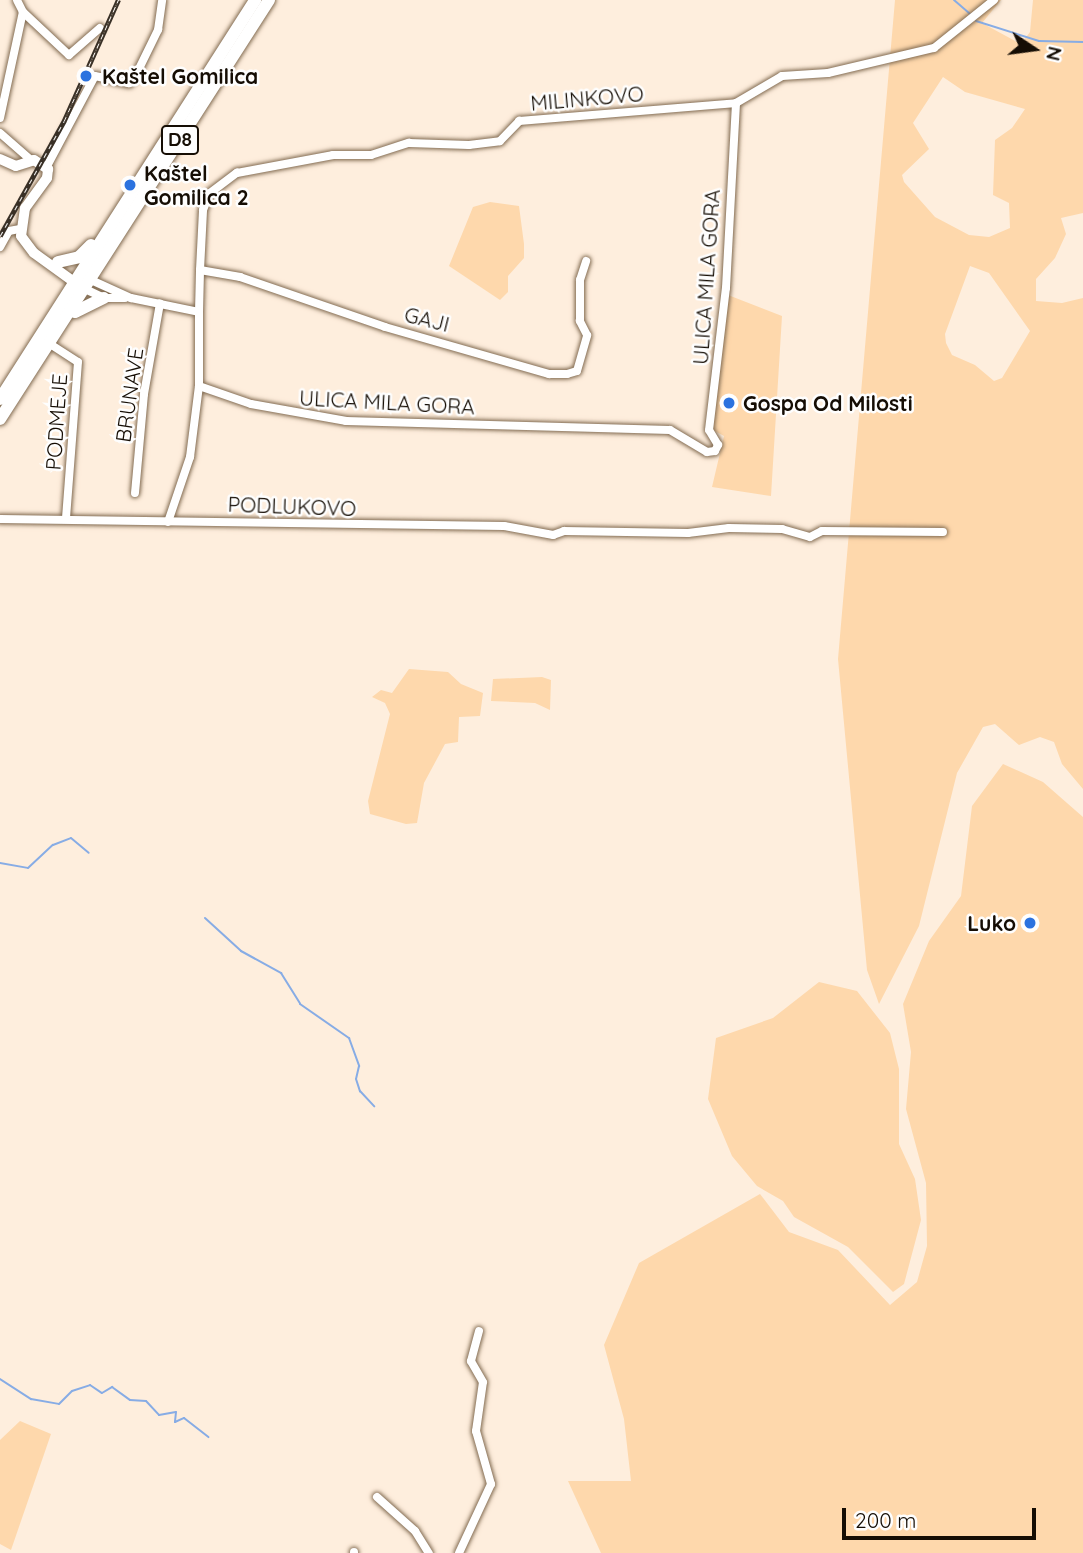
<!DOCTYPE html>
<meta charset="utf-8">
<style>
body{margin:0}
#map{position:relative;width:1083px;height:1553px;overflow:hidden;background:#feeedd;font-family:Quicksand,sans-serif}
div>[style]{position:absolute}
.green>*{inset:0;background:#fed8ac}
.stream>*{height:2px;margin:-1px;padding:0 1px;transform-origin:1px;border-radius:1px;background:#87ace5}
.roads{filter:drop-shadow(0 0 2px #826b51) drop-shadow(0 0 2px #826b51)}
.street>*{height:8px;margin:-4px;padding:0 4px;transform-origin:4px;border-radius:4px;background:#fff}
.secondary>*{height:10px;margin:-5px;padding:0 5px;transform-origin:5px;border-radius:5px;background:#fff}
.primary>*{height:12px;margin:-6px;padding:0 6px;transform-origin:6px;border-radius:6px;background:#fff}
.rail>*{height:4.5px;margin-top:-2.25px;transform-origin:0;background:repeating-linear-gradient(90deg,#fefefe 0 5px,#393026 0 10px);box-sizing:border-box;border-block:2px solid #393026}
.dots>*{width:19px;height:19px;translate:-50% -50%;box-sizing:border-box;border:4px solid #fefefe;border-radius:50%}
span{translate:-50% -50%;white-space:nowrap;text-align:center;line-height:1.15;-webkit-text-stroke:5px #fefefe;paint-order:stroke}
.shield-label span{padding:2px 5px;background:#fefefe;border:2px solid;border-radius:5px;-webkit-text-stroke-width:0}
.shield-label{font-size:19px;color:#150d04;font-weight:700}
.poi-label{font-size:21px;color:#150d04;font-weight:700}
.left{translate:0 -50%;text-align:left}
.right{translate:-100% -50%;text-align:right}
.street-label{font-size:21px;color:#150d04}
.north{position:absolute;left:999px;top:14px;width:70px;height:70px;-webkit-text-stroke:5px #fefefe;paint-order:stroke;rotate:103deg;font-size:19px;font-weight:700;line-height:28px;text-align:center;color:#150d04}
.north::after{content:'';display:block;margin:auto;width:24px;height:32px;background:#150d04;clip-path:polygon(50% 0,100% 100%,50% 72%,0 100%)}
.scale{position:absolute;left:842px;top:1508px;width:194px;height:32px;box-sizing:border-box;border:4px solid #150d04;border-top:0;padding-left:9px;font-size:21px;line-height:24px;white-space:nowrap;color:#150d04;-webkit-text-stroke:5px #fefefe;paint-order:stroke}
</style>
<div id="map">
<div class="green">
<div style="clip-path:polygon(evenodd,895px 0,1001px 0,982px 23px,1021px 44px,1030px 32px,1033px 0,1083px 0,1083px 213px,1061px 218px,1066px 234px,1055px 258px,1036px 279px,1036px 301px,1062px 303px,1083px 298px,1083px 789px,1062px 764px,1054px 742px,1040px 737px,1019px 745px,995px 724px,983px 727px,957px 773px,919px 926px,879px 1004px,867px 970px,838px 659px,895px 0,943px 77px,965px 92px,1025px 109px,1012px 128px,995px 140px,993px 195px,1009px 203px,1010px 228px,989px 237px,969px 235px,935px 217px,904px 182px,902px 175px,929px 149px,913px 123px,943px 77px,895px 0,970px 266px,989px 273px,1030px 331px,1002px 378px,994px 381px,975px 365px,952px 355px,946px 343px,945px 334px,970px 266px)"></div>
<div style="clip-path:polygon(490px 202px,519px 206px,524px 244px,524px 258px,508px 276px,508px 292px,500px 300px,449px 266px,473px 207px)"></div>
<div style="clip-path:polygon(728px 295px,782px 316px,771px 496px,712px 487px,724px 436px,713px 430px)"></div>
<div style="clip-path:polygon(409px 669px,448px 672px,461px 684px,483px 693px,480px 716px,459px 717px,458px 742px,445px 744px,424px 783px,417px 823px,406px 824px,370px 814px,368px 801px,390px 714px,385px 703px,372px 697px,381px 690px,392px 693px)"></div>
<div style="clip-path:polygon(542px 677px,551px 680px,550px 710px,535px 703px,491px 701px,493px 679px)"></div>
<div style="clip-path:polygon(1003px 764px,1043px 782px,1083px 817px,1083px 1553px,601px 1553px,568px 1481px,631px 1481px,624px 1419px,604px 1345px,639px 1263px,760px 1194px,789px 1232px,838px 1250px,890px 1305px,917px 1282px,927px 1246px,926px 1183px,906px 1109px,911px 1052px,903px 1004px,929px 941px,961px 896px,972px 806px)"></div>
<div style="clip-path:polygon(819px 982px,857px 991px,890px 1033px,899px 1069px,899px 1144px,915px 1179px,921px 1220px,904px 1284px,893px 1292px,848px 1247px,794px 1217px,783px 1201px,757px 1186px,732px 1156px,708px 1099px,716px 1038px,773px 1018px)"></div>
<div style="clip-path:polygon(20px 1421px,51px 1434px,11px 1550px,0 1544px,0 1440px)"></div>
</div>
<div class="stream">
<div style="left:954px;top:0;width:21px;rotate:41deg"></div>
<div style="left:976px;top:21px;width:66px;rotate:17.6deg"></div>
<div style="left:1039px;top:41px;width:44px;rotate:1.3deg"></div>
<div style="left:0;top:863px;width:28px;rotate:10deg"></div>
<div style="left:28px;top:868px;width:34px;rotate:-43deg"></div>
<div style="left:53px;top:845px;width:19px;rotate:-21deg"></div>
<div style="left:71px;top:838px;width:23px;rotate:40deg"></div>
<div style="left:205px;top:918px;width:49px;rotate:42.5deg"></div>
<div style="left:241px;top:951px;width:46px;rotate:28.8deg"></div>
<div style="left:281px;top:973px;width:36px;rotate:58deg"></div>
<div style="left:300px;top:1004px;width:60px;rotate:34.8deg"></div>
<div style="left:349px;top:1038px;width:30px;rotate:70deg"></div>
<div style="left:359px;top:1066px;width:13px;rotate:103deg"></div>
<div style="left:356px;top:1079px;width:13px;rotate:72deg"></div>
<div style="left:360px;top:1091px;width:21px;rotate:47deg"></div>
<div style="left:0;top:1379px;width:37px;rotate:33deg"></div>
<div style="left:31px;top:1399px;width:28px;rotate:10deg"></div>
<div style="left:59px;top:1404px;width:18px;rotate:-45deg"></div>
<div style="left:72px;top:1391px;width:19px;rotate:-18deg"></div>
<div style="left:90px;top:1385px;width:14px;rotate:34deg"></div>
<div style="left:102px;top:1393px;width:12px;rotate:-31deg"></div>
<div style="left:112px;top:1387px;width:22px;rotate:36deg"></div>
<div style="left:130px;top:1400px;width:16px;rotate:4deg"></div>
<div style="left:146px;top:1401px;width:19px;rotate:47deg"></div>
<div style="left:159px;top:1415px;width:17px;rotate:-10deg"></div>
<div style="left:176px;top:1412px;width:10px;rotate:96deg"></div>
<div style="left:175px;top:1422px;width:10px;rotate:-24deg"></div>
<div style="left:184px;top:1418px;width:31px;rotate:38deg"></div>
</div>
<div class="roads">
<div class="street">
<div style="left:23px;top:12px;width:63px;rotate:43.1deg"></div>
<div style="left:69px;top:55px;width:41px;rotate:-41.1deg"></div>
<div style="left:0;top:118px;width:108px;rotate:-77.8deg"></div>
<div style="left:23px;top:12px;width:13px;rotate:-117deg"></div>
<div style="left:0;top:133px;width:41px;rotate:41.1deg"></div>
<div style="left:46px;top:168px;width:104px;rotate:-62deg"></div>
<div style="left:95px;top:76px;width:35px;rotate:12deg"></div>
<div style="left:129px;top:83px;width:6px;rotate:-39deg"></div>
<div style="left:134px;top:79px;width:55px;rotate:-63.9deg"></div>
<div style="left:158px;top:30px;width:30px;rotate:-82deg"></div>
<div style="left:0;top:247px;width:18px;rotate:-61deg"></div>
<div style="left:9px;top:231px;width:10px;rotate:-11deg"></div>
<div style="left:200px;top:270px;width:60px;rotate:-87.1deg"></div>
<div style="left:203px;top:210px;width:18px;rotate:-68deg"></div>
<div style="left:210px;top:193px;width:34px;rotate:-37deg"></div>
<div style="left:237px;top:173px;width:98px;rotate:-10.6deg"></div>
<div style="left:333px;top:155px;width:38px"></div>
<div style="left:371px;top:155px;width:40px;rotate:-18deg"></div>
<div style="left:409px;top:143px;width:60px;rotate:1.9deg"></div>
<div style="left:469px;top:145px;width:31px;rotate:-7deg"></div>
<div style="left:500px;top:141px;width:28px;rotate:-46deg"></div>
<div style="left:519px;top:121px;width:218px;rotate:-4.7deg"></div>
<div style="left:736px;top:103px;width:53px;rotate:-30.4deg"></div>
<div style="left:782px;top:76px;width:46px;rotate:-3.7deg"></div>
<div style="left:828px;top:73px;width:109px;rotate:-13.3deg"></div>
<div style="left:934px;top:48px;width:77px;rotate:-38.7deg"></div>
<div style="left:91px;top:280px;width:44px;rotate:24.2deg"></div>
<div style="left:131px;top:298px;width:69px;rotate:11.6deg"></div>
<div style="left:199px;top:312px;width:74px;rotate:90deg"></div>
<div style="left:199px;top:386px;width:55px;rotate:19.1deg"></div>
<div style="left:251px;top:404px;width:97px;rotate:10.1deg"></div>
<div style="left:346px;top:421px;width:324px;rotate:1.6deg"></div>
<div style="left:670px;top:430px;width:43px;rotate:30.7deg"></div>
<div style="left:707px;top:452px;width:8px;rotate:-7deg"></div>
<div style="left:715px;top:451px;width:7px;rotate:-63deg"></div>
<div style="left:718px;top:445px;width:17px;rotate:-121deg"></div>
<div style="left:709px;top:430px;width:143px;rotate:-83.2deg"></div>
<div style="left:726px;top:288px;width:185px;rotate:-86.9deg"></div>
<div style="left:85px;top:289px;width:21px;rotate:25deg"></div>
<div style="left:104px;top:298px;width:21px"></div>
<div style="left:199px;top:312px;width:42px;rotate:-88.6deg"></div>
<div style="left:200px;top:270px;width:41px;rotate:9.9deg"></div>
<div style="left:240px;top:277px;width:153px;rotate:19deg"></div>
<div style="left:385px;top:327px;width:171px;rotate:16deg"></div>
<div style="left:549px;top:374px;width:18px"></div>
<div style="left:567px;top:374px;width:10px;rotate:-17deg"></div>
<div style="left:577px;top:371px;width:37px;rotate:-74deg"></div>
<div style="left:587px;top:335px;width:16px;rotate:-117deg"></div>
<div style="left:580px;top:321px;width:41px;rotate:-90deg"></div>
<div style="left:580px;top:280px;width:20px;rotate:-72deg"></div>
<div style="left:50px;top:344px;width:33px;rotate:33deg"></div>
<div style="left:78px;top:362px;width:157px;rotate:94.4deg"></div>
<div style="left:135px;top:493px;width:99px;rotate:-84.8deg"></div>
<div style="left:144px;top:394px;width:92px;rotate:-80deg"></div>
<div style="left:0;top:519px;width:504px;rotate:0.8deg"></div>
<div style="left:504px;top:526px;width:50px;rotate:10.4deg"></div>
<div style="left:553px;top:535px;width:12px;rotate:-20deg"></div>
<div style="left:564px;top:531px;width:124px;rotate:0.9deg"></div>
<div style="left:688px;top:533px;width:41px;rotate:-7deg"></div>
<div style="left:729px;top:528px;width:53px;rotate:1.1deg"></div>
<div style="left:782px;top:529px;width:29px;rotate:16deg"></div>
<div style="left:810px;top:537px;width:13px;rotate:-27deg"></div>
<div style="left:822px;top:531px;width:121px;rotate:0.5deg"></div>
<div style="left:168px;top:522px;width:69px;rotate:-71.3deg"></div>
<div style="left:190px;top:457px;width:72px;rotate:-82.8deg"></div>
<div style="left:377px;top:1497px;width:51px;rotate:41.8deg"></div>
<div style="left:415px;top:1531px;width:26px;rotate:58deg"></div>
<div style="left:354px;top:1553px;width:1px;rotate:-90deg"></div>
<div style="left:459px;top:1553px;width:76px;rotate:-65.1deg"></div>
<div style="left:491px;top:1484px;width:55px;rotate:-105.8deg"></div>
<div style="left:476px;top:1431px;width:49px;rotate:-81.9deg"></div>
<div style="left:483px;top:1382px;width:24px;rotate:-120deg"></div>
<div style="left:471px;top:1361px;width:31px;rotate:-75deg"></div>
</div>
<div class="secondary">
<div style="left:0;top:159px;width:17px;rotate:24deg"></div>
<div style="left:16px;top:166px;width:19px;rotate:-18deg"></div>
<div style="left:34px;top:160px;width:17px;rotate:33deg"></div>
<div style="left:48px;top:169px;width:9px;rotate:96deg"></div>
<div style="left:47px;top:178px;width:37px;rotate:126deg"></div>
<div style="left:25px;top:208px;width:28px;rotate:98deg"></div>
<div style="left:21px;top:236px;width:21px;rotate:53deg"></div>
<div style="left:34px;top:253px;width:58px;rotate:35.9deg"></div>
</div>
<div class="primary">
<div style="left:58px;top:262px;width:22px;rotate:-13deg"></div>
<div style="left:79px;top:257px;width:17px;rotate:-45deg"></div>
<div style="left:75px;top:312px;width:32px;rotate:-26deg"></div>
<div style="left:0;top:399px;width:474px;rotate:-57.4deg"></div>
<div style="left:0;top:419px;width:498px;rotate:-57.3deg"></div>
</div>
</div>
<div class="rail">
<div style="left:0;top:236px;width:132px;rotate:-60.9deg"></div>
<div style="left:64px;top:121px;width:133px;rotate:-65.9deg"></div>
</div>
<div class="dots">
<div style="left:86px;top:76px;background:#2b72df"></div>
<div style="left:130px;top:185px;background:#2b72df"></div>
<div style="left:729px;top:403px;background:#2b72df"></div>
<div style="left:1030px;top:923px;background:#2b72df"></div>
</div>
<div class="shield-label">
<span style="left:180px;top:140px">D8</span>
</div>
<div class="poi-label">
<span class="left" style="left:102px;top:76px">Kaštel Gomilica</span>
<span class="left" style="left:144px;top:185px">Kaštel<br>Gomilica 2</span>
<span class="left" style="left:743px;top:403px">Gospa Od Milosti</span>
<span class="right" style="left:1016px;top:923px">Luko</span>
</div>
<div class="street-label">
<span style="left:587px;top:98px;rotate:-5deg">MILINKOVO</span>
<span style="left:706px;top:277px;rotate:-86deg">ULICA MILA GORA</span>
<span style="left:427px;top:319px;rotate:14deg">GAJI</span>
<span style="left:129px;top:395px;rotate:-82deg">BRUNAVE</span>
<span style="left:387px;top:402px;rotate:3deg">ULICA MILA GORA</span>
<span style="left:56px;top:422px;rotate:-86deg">PODMEJE</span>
<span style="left:292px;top:506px;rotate:2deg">PODLUKOVO</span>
</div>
<div class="north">N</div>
<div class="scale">200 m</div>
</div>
